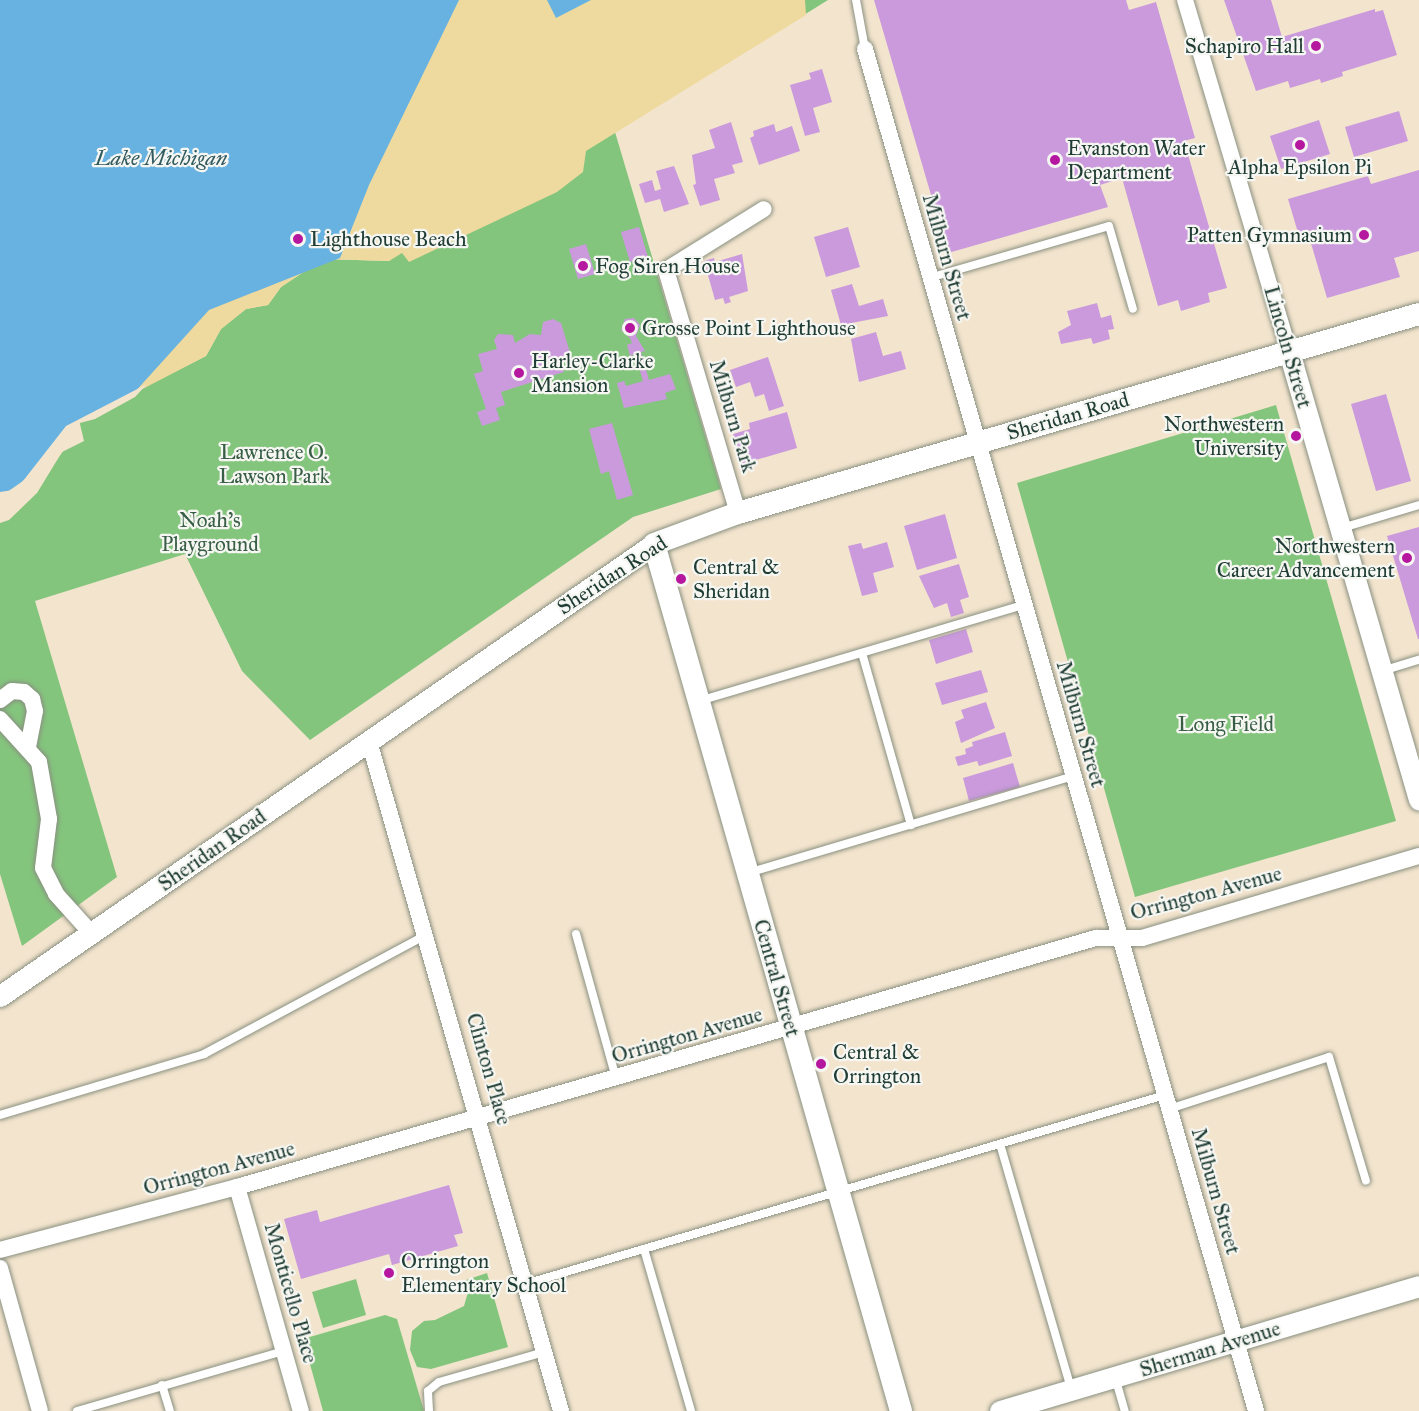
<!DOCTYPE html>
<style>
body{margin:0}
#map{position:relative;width:1419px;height:1411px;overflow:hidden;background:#f3e4cd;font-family:"IM FELL Great Primer",serif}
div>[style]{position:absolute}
.green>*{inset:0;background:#84c57d}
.sand>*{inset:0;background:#eeda9e}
.water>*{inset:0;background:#67b2e0}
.pier>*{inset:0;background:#f3e4cd}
.building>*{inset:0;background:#ca9add}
.roads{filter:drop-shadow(0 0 2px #899080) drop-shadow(0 0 2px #899080)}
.service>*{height:8px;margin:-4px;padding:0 4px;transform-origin:4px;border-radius:4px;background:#fff}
.minor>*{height:16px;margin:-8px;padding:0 8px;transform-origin:8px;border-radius:8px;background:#fff}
.tertiary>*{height:21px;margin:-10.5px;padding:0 10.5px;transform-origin:10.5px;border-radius:10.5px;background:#fff}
.secondary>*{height:22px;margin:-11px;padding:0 11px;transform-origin:11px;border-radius:11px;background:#fff}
.dots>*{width:16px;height:16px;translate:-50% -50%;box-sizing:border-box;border:3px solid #f6f6f2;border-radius:50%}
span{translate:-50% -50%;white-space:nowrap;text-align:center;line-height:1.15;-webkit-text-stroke:4.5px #f6f6f2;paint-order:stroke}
.poi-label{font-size:21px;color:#1f3d34}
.right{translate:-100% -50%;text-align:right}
.left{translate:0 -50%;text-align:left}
.street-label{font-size:21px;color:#1f3d34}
.park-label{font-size:21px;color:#385f46}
.water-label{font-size:22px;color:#315a5f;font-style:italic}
</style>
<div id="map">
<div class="green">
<div style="clip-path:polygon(650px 0,828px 0,615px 132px,721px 489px,633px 517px,310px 740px,242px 671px,185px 554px,35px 601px,117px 877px,22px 946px,0 874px,0 523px,9px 520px,37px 493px,62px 452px,84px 441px,79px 420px,206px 356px,221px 329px,246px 309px,268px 305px,281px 287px,323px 259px,389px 261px)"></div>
<div style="clip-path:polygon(1276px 405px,1396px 821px,1135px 897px,1017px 483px)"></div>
<div style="clip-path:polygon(487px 1273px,508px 1347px,431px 1369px,417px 1367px,410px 1350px,412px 1331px,424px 1321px,435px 1320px,464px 1306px,468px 1292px,463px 1281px)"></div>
<div style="clip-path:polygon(356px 1279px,366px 1315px,323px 1328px,312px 1292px)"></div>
<div style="clip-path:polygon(385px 1315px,397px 1319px,424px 1411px,323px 1411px,303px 1339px)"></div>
</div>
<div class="sand">
<div style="clip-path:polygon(306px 0,805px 0,806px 15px,586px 151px,583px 172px,557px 192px,409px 262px,402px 253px,389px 261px,323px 259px,281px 287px,268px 305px,246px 309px,221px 329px,206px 356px,133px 394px)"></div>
</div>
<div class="water">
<div style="clip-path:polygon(0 0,459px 0,369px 185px,340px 258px,209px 310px,133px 394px,79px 420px,23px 481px,0 497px)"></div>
<div style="clip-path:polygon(547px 0,591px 0,556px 18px)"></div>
</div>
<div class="pier">
<div style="clip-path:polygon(147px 384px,135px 397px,95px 419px,80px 423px,71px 431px,64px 450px,48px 471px,0 500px,0 492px,13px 490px,23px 481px,66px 426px)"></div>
</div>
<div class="building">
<div style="clip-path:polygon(874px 0,1126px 0,1129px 10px,1156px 2px,1195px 138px,1184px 141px,1227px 288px,1208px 293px,1210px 302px,1181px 311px,1178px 300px,1158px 306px,1122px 178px,1100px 185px,1108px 207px,948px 253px)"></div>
<div style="clip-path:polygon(1224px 0,1271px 0,1282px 37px,1375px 9px,1375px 12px,1383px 10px,1397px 55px,1342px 72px,1343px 76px,1321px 83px,1320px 79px,1290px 88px,1288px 81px,1256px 91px)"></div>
<div style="clip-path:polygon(822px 69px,832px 102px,813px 108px,820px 132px,805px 136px,790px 85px,811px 79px,809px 73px)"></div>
<div style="clip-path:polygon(1399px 111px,1408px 141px,1354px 157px,1345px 127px)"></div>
<div style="clip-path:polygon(1319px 120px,1330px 154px,1281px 169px,1270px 136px)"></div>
<div style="clip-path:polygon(731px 122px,743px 162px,732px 165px,735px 173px,714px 179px,720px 200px,700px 206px,693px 185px,696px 184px,692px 155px,715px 148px,709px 130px)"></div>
<div style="clip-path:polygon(774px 124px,776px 132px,792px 126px,800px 151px,759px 165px,750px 138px,754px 136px,753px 131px)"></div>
<div style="clip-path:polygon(674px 166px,689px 204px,664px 212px,660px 199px,645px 203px,639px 184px,652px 180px,655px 191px,661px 189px,656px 171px)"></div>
<div style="clip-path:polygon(1419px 170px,1419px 251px,1394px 258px,1400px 277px,1327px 298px,1308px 233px,1299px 236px,1288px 199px,1368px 176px,1371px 184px)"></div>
<div style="clip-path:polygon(639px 227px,648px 257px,630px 262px,621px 232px)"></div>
<div style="clip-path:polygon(848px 227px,860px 267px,826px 277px,814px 237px)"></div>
<div style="clip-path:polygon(586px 244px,595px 274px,578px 279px,569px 249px)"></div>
<div style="clip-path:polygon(742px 254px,748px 291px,729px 297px,731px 302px,725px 304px,723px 298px,715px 300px,704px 261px,714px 258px,715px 262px)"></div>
<div style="clip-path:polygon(852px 284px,859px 306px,883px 299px,888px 316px,841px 325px,831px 290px)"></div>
<div style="clip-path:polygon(1097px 303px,1101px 318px,1111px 315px,1114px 329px,1108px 330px,1110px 339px,1093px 344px,1091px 338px,1061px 344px,1058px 332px,1071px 325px,1067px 311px)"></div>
<div style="clip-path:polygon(634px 318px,640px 325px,636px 336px,645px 351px,641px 352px,649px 380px,670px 374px,676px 389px,665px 393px,667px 399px,624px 408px,617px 383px,624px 381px,626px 386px,643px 381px,635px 354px,630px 356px,627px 345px,632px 343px,630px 338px,621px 330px,625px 319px)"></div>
<div style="clip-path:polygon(553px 319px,561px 323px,572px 359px,561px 362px,564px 372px,501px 392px,505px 405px,496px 408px,500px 420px,482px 426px,477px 412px,486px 409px,474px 374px,483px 371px,478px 354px,497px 349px,494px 340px,498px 334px,513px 335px,515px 343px,530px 334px,541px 335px,543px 322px)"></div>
<div style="clip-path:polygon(876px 332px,883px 356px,901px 351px,906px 369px,859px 382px,851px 339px)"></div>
<div style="clip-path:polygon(768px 357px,784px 406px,769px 411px,764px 394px,755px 397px,750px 382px,736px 387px,730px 370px)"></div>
<div style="clip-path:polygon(1386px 394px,1411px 481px,1376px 491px,1351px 404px)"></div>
<div style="clip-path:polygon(787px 412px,797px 448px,742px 464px,733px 434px,750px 429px,749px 423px)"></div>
<div style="clip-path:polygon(612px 423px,633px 495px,617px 500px,609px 471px,601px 474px,589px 429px)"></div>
<div style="clip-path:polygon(945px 514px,957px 558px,917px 570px,904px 526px)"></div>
<div style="clip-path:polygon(1419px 527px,1419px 639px,1418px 639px,1387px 536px)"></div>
<div style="clip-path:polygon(887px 542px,894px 567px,873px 573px,878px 592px,862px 596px,848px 546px,861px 543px,863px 549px)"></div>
<div style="clip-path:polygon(959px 564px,969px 597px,960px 600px,964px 613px,951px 617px,947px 603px,934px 608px,919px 576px)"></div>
<div style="clip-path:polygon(966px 629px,973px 652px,936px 664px,929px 640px)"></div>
<div style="clip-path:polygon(981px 670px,988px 692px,942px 705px,935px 683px)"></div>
<div style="clip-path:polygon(986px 702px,995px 728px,961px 743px,955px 722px,964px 718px,961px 710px)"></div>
<div style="clip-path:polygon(1005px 732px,1012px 756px,979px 766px,977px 761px,958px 766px,955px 757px,966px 754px,965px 749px,973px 746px,972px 742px)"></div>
<div style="clip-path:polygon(1013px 763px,1020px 787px,969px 801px,963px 778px)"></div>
<div style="clip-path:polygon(449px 1185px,463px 1233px,454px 1235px,458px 1246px,392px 1265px,389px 1254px,301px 1279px,284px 1219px,317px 1210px,320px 1222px)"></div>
</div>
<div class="roads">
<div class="service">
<div style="left:856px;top:0;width:50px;rotate:79.6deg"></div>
<div style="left:929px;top:278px;width:187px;rotate:-16.1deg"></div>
<div style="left:1109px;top:226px;width:86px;rotate:73.9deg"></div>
<div style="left:1342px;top:528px;width:80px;rotate:-16.6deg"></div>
<div style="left:862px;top:653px;width:179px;rotate:74.1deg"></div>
<div style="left:1382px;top:671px;width:39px;rotate:-17deg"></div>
<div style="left:699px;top:701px;width:338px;rotate:-16.5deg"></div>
<div style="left:748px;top:873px;width:339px;rotate:-16.6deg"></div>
<div style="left:576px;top:934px;width:149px;rotate:74.5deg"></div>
<div style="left:1169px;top:1109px;width:168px;rotate:-18deg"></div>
<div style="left:1329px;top:1057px;width:129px;rotate:73.4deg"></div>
<div style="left:0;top:1115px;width:213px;rotate:-16.6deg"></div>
<div style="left:204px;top:1054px;width:252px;rotate:-28.2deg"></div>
<div style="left:1000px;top:1144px;width:255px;rotate:73.8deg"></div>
<div style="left:644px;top:1249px;width:169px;rotate:73.8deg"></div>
<div style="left:525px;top:1284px;width:667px;rotate:-16.45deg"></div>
<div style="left:1115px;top:1377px;width:35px;rotate:74deg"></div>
<div style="left:162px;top:1385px;width:27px;rotate:73deg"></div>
<div style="left:77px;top:1411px;width:216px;rotate:-16.2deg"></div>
<div style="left:429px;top:1411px;width:20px;rotate:-93deg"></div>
<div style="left:428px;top:1391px;width:14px;rotate:-39deg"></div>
<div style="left:439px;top:1382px;width:109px;rotate:-15.9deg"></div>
</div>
<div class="minor">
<div style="left:1185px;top:0;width:367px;rotate:73.5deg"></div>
<div style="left:865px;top:49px;width:1417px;rotate:73.98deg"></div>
<div style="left:738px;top:513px;width:253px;rotate:-106.5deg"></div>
<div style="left:666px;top:270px;width:115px;rotate:-31.9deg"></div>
<div style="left:0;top:700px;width:15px;rotate:-37deg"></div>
<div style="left:12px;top:691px;width:12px;rotate:5deg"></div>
<div style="left:24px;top:692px;width:11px;rotate:41deg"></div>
<div style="left:32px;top:699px;width:12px;rotate:76deg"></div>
<div style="left:35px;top:711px;width:38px;rotate:101deg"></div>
<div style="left:0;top:719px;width:58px;rotate:47.8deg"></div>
<div style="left:39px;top:762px;width:58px;rotate:80deg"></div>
<div style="left:49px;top:819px;width:49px;rotate:97deg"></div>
<div style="left:43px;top:868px;width:29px;rotate:63deg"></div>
<div style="left:56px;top:894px;width:52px;rotate:48.1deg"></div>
<div style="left:369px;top:741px;width:697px;rotate:74.01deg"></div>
<div style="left:237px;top:1187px;width:233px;rotate:74.1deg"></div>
<div style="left:0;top:1250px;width:245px;rotate:-14.9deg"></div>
<div style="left:237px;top:1187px;width:894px;rotate:-16.17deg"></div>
<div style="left:1096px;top:938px;width:46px"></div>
<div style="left:1142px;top:938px;width:289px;rotate:-16.5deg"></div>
<div style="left:0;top:1268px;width:148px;rotate:74.4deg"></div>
</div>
<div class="tertiary">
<div style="left:1289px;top:352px;width:466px;rotate:73.8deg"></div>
<div style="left:0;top:996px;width:795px;rotate:-34.65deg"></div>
<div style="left:1000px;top:1411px;width:437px;rotate:-16.6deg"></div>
</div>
<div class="secondary">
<div style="left:901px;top:1411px;width:901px;rotate:-105.9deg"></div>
<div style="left:654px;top:544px;width:90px;rotate:-20.3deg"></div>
<div style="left:738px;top:513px;width:709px;rotate:-16.29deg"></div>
</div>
</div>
<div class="dots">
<div style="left:1316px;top:46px;background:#b5179e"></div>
<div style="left:1300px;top:145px;background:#b5179e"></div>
<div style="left:1055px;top:160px;background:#b5179e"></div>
<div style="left:1364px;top:235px;background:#b5179e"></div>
<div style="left:298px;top:239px;background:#b5179e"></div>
<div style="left:583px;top:266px;background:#b5179e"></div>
<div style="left:630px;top:328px;background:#b5179e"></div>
<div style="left:519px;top:373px;background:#b5179e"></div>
<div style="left:1296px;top:436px;background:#b5179e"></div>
<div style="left:1407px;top:558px;background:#b5179e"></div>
<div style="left:681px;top:579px;background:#b5179e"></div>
<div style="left:821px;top:1064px;background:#b5179e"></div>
<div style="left:389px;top:1273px;background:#b5179e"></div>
</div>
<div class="poi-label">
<span class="right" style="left:1304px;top:46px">Schapiro Hall</span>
<span class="left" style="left:1067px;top:160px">Evanston Water<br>Department</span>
<span style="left:1300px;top:167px">Alpha Epsilon Pi</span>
<span class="right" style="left:1352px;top:235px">Patten Gymnasium</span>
<span class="left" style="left:310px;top:239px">Lighthouse Beach</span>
<span class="left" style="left:595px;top:266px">Fog Siren House</span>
<span class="left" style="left:642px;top:328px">Grosse Point Lighthouse</span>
<span class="left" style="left:531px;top:373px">Harley-Clarke<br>Mansion</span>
<span class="right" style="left:1284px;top:436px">Northwestern<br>University</span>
<span class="right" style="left:1395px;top:558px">Northwestern<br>Career Advancement</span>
<span class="left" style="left:693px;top:579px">Central &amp;<br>Sheridan</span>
<span class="left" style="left:833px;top:1064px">Central &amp;<br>Orrington</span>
<span class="left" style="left:401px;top:1273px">Orrington<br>Elementary School</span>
</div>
<div class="street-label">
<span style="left:947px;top:257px;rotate:74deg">Milburn Street</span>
<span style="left:1288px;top:347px;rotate:74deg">Lincoln Street</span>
<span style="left:733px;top:416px;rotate:73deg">Milburn Park</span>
<span style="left:1068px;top:416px;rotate:-16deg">Sheridan Road</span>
<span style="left:612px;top:575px;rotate:-33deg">Sheridan Road</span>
<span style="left:1081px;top:724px;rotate:74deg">Milburn Street</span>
<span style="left:212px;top:850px;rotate:-35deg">Sheridan Road</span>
<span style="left:1206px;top:893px;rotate:-15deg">Orrington Avenue</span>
<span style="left:777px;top:978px;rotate:74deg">Central Street</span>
<span style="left:687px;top:1035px;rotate:-16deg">Orrington Avenue</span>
<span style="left:489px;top:1069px;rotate:74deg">Clinton Place</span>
<span style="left:219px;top:1168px;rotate:-15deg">Orrington Avenue</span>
<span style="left:1216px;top:1191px;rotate:74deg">Milburn Street</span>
<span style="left:291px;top:1293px;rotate:74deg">Monticello Place</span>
<span style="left:1210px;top:1349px;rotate:-17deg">Sherman Avenue</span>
</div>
<div class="park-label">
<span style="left:274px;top:464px">Lawrence O.<br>Lawson Park</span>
<span style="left:210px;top:532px">Noah's<br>Playground</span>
<span style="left:1226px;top:724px">Long Field</span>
</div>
<div class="water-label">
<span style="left:161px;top:158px">Lake Michigan</span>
</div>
</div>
